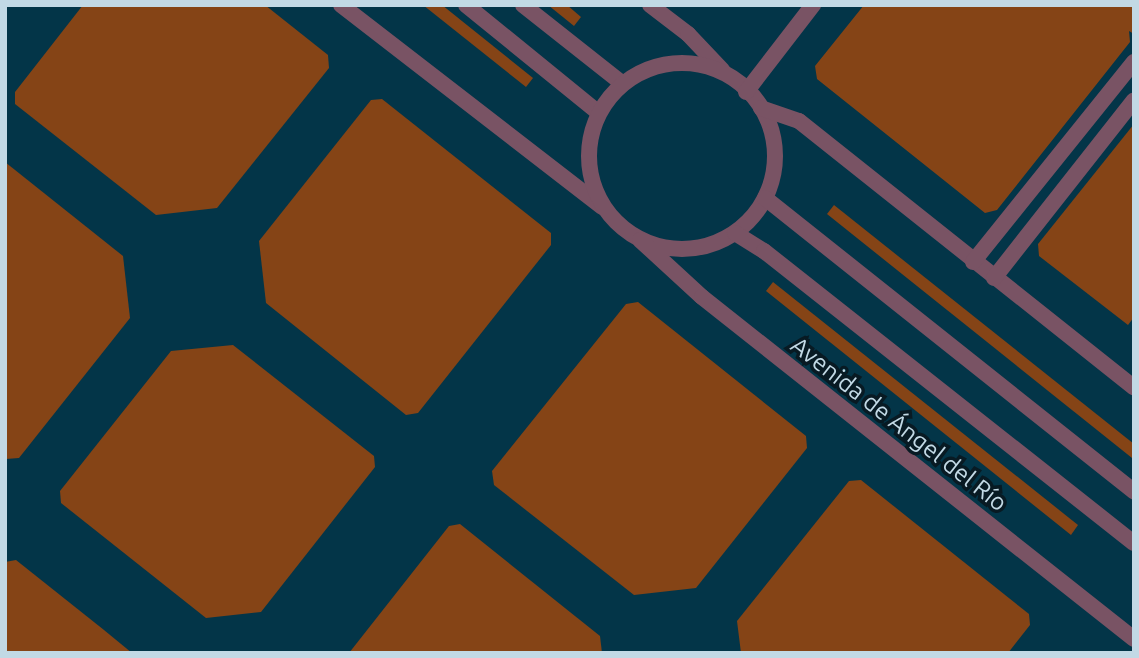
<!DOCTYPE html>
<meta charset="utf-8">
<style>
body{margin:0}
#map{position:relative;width:1139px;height:658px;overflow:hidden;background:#033548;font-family:Ubuntu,sans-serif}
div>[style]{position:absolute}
.green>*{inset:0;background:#854416}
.minor>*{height:16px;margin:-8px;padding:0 8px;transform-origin:8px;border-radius:8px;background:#795364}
.minor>.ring{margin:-8px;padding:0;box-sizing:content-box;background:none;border:16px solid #795364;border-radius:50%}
span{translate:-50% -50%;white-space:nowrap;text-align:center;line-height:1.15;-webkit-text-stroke:7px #081a23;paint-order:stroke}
.street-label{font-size:24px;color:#c2d9e5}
.frame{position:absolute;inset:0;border:7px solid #c2d9e5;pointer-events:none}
</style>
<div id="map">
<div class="green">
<div style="clip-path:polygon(83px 5px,265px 5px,328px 55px,329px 68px,217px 208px,156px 215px,15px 104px,15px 92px)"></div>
<div style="clip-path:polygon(423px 5px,442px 5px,533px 78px,526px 87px)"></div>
<div style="clip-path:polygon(548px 5px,567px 5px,581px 17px,574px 26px)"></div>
<div style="clip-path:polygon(864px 5px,1134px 5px,1134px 34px,1129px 31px,1130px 42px,997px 210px,985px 213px,817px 79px,815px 66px)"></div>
<div style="clip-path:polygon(382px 99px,551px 233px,551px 245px,418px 413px,406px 415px,266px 303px,259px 241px,371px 100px)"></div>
<div style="clip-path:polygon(1134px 124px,1134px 317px,1128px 325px,1039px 256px,1038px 244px)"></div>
<div style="clip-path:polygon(5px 162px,123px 256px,130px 318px,19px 458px,6px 459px)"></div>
<div style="clip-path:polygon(834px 205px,1134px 444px,1132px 458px,827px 214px)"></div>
<div style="clip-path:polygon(773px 282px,1078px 525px,1071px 535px,766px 291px)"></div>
<div style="clip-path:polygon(638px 302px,806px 436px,807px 448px,696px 588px,634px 595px,494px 485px,492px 471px,626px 304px)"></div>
<div style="clip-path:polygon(233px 345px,374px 456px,375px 467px,261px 612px,206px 618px,61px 503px,60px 491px,171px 351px)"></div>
<div style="clip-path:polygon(861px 480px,1029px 614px,1030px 625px,1008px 653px,741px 653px,737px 621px,849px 481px)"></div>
<div style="clip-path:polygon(460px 524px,600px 636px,602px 653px,349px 653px,449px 526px)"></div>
<div style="clip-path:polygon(16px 560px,104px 630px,132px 653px,5px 653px,5px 562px)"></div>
</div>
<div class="minor">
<div style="left:341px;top:5px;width:330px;rotate:37.7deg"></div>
<div style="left:466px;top:5px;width:171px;rotate:39.1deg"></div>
<div style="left:523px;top:5px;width:127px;rotate:38.3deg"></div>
<div style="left:650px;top:5px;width:48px;rotate:37.3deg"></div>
<div style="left:688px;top:34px;width:50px;rotate:46.6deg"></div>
<div class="ring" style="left:589px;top:63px;width:170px;height:170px"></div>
<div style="left:746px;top:92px;width:110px;rotate:-52.4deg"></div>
<div style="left:761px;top:108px;width:40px;rotate:18.9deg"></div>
<div style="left:799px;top:121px;width:428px;rotate:38.5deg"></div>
<div style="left:765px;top:198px;width:472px;rotate:38.5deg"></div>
<div style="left:735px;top:233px;width:34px;rotate:32deg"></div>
<div style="left:764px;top:251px;width:471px;rotate:38.3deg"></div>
<div style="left:640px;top:240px;width:84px;rotate:42.6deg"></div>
<div style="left:702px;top:297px;width:551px;rotate:38.37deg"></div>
<div style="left:973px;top:262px;width:257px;rotate:-51.2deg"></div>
<div style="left:994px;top:278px;width:226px;rotate:-51.8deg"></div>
</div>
<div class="street-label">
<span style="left:899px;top:424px;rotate:38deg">Avenida de Ángel del Río</span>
</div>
<div class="frame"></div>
</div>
